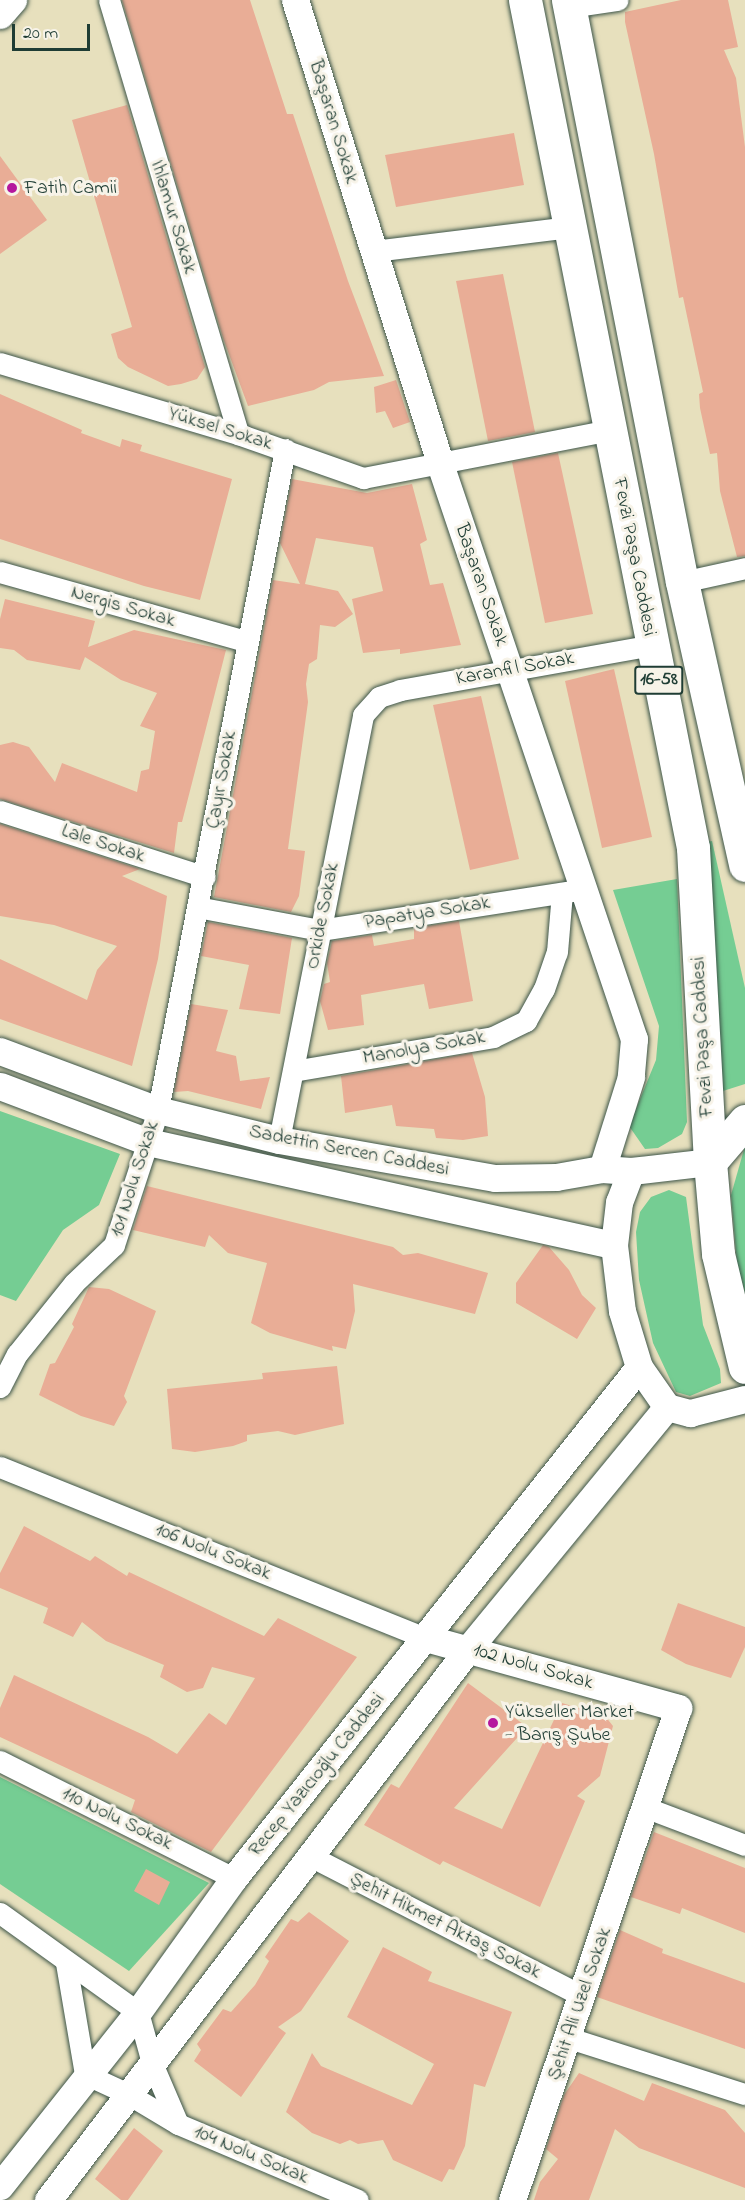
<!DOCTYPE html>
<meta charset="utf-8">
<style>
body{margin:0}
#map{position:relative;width:745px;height:2200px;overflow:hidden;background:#e7e0bd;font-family:"Indie Flower",sans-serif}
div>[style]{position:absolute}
.green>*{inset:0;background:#75cd93}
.building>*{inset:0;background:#e9ad96}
.roads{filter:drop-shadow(0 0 2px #3d5549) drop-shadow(0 0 2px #3d5549)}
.minor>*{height:21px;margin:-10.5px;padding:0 10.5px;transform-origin:10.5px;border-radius:10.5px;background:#fff}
.tertiary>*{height:27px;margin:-13.5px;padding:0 13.5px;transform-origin:13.5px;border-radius:13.5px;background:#fff}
.primary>*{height:33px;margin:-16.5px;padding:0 16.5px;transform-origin:16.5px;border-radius:16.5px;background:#fff}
.dots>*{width:16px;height:16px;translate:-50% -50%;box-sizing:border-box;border:3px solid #f7f3e8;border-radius:50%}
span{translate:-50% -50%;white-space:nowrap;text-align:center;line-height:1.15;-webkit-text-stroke:6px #f7f3e8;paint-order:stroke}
.shield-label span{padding:2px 4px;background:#f7f3e8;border:2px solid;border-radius:4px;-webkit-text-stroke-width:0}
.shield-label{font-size:18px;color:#1f3d34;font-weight:700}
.street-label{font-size:20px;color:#1f3d34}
.poi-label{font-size:20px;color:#1f3d34}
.left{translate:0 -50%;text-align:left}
.scale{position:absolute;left:12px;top:24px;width:78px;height:27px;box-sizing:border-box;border:3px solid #1f3d34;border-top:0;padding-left:8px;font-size:18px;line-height:21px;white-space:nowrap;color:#1f3d34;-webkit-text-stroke:4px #f7f3e8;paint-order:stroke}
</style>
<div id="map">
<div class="green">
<div style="clip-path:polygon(712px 841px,745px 988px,745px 1084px,723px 1091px,707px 842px)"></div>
<div style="clip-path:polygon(677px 879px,687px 1122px,682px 1134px,658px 1148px,645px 1149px,629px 1126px,656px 1060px,659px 1026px,613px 890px)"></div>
<div style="clip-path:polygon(0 1111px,120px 1154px,99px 1205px,63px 1230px,16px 1301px,0 1295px)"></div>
<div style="clip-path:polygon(745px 1146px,745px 1294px,737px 1263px,731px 1195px)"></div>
<div style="clip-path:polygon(669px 1190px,686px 1197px,703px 1325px,720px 1369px,721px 1383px,690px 1396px,676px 1392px,653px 1343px,639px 1280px,636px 1232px,640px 1212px,651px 1197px)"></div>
<div style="clip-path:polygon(0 1777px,209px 1883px,129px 1971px,0 1884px)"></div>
</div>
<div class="building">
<div style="clip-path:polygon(122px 0,250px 0,287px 114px,293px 114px,348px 281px,384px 376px,329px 382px,314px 390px,248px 406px,223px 338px)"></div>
<div style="clip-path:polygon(681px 0,728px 0,738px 47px,724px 50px,736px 78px,745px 147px,745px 556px,737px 557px,720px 491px,717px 453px,710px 454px,700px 408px,699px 394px,703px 392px,683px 297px,679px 298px,654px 154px,625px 22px,625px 12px)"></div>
<div style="clip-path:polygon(127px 105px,205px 367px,197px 379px,181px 384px,168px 386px,128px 367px,118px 358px,111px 334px,132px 327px,72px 120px)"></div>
<div style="clip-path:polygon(514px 133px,524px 185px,396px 207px,385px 155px)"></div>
<div style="clip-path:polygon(0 156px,47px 220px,0 254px)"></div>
<div style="clip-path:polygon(503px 274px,535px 432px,488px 441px,456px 281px)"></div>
<div style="clip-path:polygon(396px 380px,410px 422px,393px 428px,385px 411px,376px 413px,374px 387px)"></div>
<div style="clip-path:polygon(0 394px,82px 430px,81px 433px,120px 447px,122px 439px,142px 445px,140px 451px,232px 479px,200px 600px,144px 586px,0 539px)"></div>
<div style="clip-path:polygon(558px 453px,593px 614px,545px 623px,512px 462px)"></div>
<div style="clip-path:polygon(292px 479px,367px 493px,412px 484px,427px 540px,420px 544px,430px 585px,443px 583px,461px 645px,400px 654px,400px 649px,363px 653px,352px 599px,383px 591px,373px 547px,316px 538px,305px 584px,338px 591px,353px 614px,335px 627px,320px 625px,317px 659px,309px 664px,306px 684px,308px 702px,288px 849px,305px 851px,299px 896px,291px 912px,214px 897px,273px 580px,300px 584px,280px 543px)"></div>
<div style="clip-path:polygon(5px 599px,95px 621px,88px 647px,134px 630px,226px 650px,182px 822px,178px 822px,174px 853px,0 799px,0 745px,13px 742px,29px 747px,55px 782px,62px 763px,137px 792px,141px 771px,149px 769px,155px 731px,140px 726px,157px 693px,121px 680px,85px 657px,80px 670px,27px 660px,14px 650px,0 648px,0 619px)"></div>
<div style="clip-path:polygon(614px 669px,652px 837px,602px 848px,565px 681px)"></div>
<div style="clip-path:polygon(481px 696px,519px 859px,470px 870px,433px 705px)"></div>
<div style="clip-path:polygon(0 824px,140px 869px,122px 876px,167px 896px,158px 959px,132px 1066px,0 1019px,0 959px,87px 1000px,97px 970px,117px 946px,54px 925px,0 916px)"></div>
<div style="clip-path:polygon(459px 921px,473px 1001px,429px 1009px,424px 984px,361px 995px,364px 1025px,328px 1030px,320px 1001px,324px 984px,330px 982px,327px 963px,332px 941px,372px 935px,374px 946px,414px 939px,414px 928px)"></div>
<div style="clip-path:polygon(208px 922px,292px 938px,280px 1014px,239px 1009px,249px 965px,201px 956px)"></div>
<div style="clip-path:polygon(191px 1004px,228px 1010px,216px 1051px,236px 1056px,240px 1081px,270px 1077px,261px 1109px,188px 1091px,174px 1092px)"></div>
<div style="clip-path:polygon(472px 1053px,485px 1097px,488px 1136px,463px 1140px,436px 1138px,434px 1129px,396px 1126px,392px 1105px,345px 1113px,341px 1076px)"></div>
<div style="clip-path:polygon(147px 1186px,393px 1247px,403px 1255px,418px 1253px,488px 1273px,475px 1314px,353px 1284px,355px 1311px,346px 1349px,332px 1346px,333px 1351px,270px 1333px,251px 1323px,267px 1263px,228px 1253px,209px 1235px,205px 1247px,133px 1230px)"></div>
<div style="clip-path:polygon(543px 1245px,549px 1247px,569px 1270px,582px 1295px,596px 1308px,577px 1339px,516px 1303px,516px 1283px)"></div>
<div style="clip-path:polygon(89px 1287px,109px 1289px,156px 1311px,124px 1396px,127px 1402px,114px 1426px,81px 1416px,39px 1395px,50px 1364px,55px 1363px,74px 1327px,72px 1324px)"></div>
<div style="clip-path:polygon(337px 1366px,344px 1424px,295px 1435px,278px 1431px,247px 1435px,247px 1441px,233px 1446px,195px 1452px,172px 1449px,167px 1389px,263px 1379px,262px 1373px)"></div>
<div style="clip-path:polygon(24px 1526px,90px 1561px,95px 1556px,127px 1576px,129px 1572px,264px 1636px,278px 1618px,357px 1657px,211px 1852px,131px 1812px,135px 1800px,0 1737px,0 1708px,14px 1675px,148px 1737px,177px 1754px,209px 1713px,226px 1725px,255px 1678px,212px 1667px,203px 1688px,187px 1692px,160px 1677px,164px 1665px,106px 1641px,82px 1622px,73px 1637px,43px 1623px,48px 1608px,0 1588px,0 1573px)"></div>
<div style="clip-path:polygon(678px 1603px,745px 1627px,745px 1647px,731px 1678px,686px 1664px,661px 1650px)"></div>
<div style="clip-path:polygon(468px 1683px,527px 1727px,454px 1808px,502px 1829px,562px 1703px,605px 1716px,613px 1726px,600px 1776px,577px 1796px,585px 1801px,540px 1907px,443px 1861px,440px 1865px,364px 1825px,391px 1784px,399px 1788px)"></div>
<div style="clip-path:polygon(654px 1832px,745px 1868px,745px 1933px,682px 1908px,680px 1914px,631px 1897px)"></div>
<div style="clip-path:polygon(146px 1869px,170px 1882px,159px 1905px,134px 1891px)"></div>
<div style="clip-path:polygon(309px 1912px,349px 1941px,301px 2011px,278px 2027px,286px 2033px,241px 2097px,194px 2061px,201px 2050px,197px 2044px,223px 2009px,231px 2012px,255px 1985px,269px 1961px,265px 1957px,291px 1919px,298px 1922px)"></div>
<div style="clip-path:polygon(620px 1930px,663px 1949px,662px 1953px,745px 1983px,745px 2049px,597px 1997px)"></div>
<div style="clip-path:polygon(383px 1947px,432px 1972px,428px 1981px,512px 2012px,485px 2087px,474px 2084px,465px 2146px,454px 2170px,449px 2169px,442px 2182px,393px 2160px,383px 2140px,358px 2144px,350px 2140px,340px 2144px,312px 2133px,286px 2112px,312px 2053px,321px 2066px,412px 2105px,434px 2064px,347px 2017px)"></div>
<div style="clip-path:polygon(579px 2073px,644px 2101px,652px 2083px,725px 2110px,745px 2133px,745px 2188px,639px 2148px,615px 2129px,589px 2200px,534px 2200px,540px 2182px,558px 2159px,546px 2149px,564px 2095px)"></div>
<div style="clip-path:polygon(134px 2128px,163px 2151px,128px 2200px,121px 2200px,95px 2179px)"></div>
</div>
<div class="roads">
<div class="minor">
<div style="left:109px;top:0;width:453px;rotate:73.4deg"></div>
<div style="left:569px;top:7px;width:49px;rotate:-8.3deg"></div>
<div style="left:374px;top:251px;width:197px;rotate:-7deg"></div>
<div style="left:0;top:363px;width:248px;rotate:16.6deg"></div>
<div style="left:238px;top:434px;width:133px;rotate:19.4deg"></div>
<div style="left:363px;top:478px;width:251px;rotate:-11deg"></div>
<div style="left:0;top:572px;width:255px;rotate:15.7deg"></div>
<div style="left:682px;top:582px;width:65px;rotate:-12.5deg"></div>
<div style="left:0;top:811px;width:215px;rotate:17.8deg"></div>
<div style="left:197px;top:907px;width:125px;rotate:10.6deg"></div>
<div style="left:320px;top:930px;width:269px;rotate:-8.8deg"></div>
<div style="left:293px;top:1071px;width:203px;rotate:-9.6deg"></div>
<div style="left:493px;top:1037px;width:37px;rotate:-26deg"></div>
<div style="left:526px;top:1021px;width:37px;rotate:-61deg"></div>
<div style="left:544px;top:989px;width:39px;rotate:-71deg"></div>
<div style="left:557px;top:952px;width:59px;rotate:-85.2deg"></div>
<div style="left:279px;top:1140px;width:433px;rotate:-78.8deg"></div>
<div style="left:363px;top:715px;width:24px;rotate:-48deg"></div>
<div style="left:379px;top:697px;width:22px;rotate:-18deg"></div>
<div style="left:400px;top:690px;width:256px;rotate:-10.1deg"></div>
<div style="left:0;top:1387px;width:37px;rotate:-63deg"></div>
<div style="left:17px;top:1354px;width:91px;rotate:-51.2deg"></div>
<div style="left:74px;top:1283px;width:55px;rotate:-43.5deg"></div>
<div style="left:114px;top:1245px;width:142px;rotate:-71.9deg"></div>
<div style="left:158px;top:1110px;width:673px;rotate:-79.12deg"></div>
<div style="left:0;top:1467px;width:459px;rotate:21.9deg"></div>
<div style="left:0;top:1761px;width:262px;rotate:26.6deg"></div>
<div style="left:647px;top:1808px;width:105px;rotate:20.7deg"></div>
<div style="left:308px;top:1855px;width:308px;rotate:27.2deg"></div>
<div style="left:0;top:1913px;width:170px;rotate:35.7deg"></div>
<div style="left:138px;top:2012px;width:53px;rotate:74.6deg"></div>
<div style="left:152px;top:2063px;width:66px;rotate:66.9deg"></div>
<div style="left:66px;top:1963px;width:113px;rotate:80.3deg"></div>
<div style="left:85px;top:2074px;width:47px;rotate:24.9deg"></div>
<div style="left:128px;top:2094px;width:58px;rotate:31deg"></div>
<div style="left:178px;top:2124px;width:195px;rotate:22.9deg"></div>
<div style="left:569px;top:2038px;width:185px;rotate:17.7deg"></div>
</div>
<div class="tertiary">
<div style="left:295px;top:0;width:486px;rotate:72.6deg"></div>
<div style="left:440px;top:464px;width:607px;rotate:71.36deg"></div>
<div style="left:634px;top:1039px;width:38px;rotate:95deg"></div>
<div style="left:631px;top:1077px;width:96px;rotate:107.5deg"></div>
<div style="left:0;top:15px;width:20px;rotate:-49deg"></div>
<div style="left:0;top:1051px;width:169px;rotate:20.5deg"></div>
<div style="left:158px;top:1110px;width:125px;rotate:13.9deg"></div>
<div style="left:279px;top:1140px;width:219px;rotate:10deg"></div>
<div style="left:495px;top:1178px;width:61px;rotate:-0.9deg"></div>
<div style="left:556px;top:1177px;width:47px;rotate:-9.9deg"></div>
<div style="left:602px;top:1169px;width:29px;rotate:4deg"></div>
<div style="left:631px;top:1171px;width:80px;rotate:-6.5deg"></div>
<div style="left:0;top:1086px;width:158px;rotate:20.7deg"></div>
<div style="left:148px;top:1142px;width:477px;rotate:12.5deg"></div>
<div style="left:631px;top:1171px;width:33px;rotate:111deg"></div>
<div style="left:619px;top:1202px;width:43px;rotate:96.6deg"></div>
<div style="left:614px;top:1245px;width:66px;rotate:83.1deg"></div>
<div style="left:622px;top:1311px;width:59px;rotate:73.1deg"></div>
<div style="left:639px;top:1367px;width:49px;rotate:55deg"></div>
<div style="left:667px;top:1407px;width:24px;rotate:15deg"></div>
<div style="left:690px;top:1413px;width:57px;rotate:-14.3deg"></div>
<div style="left:426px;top:1638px;width:262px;rotate:15.5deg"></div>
<div style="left:678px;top:1708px;width:519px;rotate:108.64deg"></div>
<div style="left:0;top:2186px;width:222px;rotate:-51.6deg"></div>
<div style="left:138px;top:2012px;width:165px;rotate:-54.4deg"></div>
<div style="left:234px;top:1878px;width:652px;rotate:-51.6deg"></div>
<div style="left:48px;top:2200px;width:694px;rotate:-52.67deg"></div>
<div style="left:469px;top:1648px;width:312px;rotate:-50.6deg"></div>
</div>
<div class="primary">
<div style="left:525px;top:0;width:864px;rotate:78.79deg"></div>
<div style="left:693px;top:848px;width:314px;rotate:86.9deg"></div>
<div style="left:710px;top:1162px;width:92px;rotate:85deg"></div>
<div style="left:718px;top:1254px;width:116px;rotate:76.6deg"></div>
<div style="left:568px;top:0;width:593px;rotate:78.92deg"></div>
<div style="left:682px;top:582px;width:290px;rotate:77.4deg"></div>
<div style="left:710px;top:1162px;width:54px;rotate:-49.5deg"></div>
</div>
</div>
<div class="dots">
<div style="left:12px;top:188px;background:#b5179e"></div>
<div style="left:493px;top:1723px;background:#b5179e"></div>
</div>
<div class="shield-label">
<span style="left:659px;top:680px">16-58</span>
</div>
<div class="street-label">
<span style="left:333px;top:122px;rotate:73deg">Başaran Sokak</span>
<span style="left:173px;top:217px;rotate:73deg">Ihlamur Sokak</span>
<span style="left:220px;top:429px;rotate:17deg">Yüksel Sokak</span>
<span style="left:634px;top:557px;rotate:79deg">Fevzi Paşa Caddesi</span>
<span style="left:481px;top:585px;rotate:71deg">Başaran Sokak</span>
<span style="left:123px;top:607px;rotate:16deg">Nergis Sokak</span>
<span style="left:515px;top:669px;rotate:-10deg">Karanfil Sokak</span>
<span style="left:222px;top:780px;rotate:-80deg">Çayır Sokak</span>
<span style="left:103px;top:844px;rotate:18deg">Lale Sokak</span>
<span style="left:427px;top:913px;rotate:-9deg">Papatya Sokak</span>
<span style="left:323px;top:916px;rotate:-79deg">Orkide Sokak</span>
<span style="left:703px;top:1037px;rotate:-93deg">Fevzi Paşa Caddesi</span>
<span style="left:424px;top:1048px;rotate:-10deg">Manolya Sokak</span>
<span style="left:349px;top:1151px;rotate:11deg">Sadettin Sercen Caddesi</span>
<span style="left:135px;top:1179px;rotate:-72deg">101 Nolu Sokak</span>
<span style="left:213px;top:1552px;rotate:22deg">106 Nolu Sokak</span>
<span style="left:533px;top:1667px;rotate:16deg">102 Nolu Sokak</span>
<span style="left:317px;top:1775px;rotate:-51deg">Recep Yazıcıoğlu Caddesi</span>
<span style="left:117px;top:1819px;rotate:26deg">110 Nolu Sokak</span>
<span style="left:445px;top:1926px;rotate:27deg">Şehit Hikmet Aktaş Sokak</span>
<span style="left:580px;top:2004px;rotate:-71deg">Şehit Ali Uzel Sokak</span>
<span style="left:251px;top:2155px;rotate:23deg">104 Nolu Sokak</span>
</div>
<div class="poi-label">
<span class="left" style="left:24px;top:188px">Fatih Camii</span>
<span class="left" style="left:505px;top:1724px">Yükseller Market<br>- Barış Şube</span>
</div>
<div class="scale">20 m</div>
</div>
